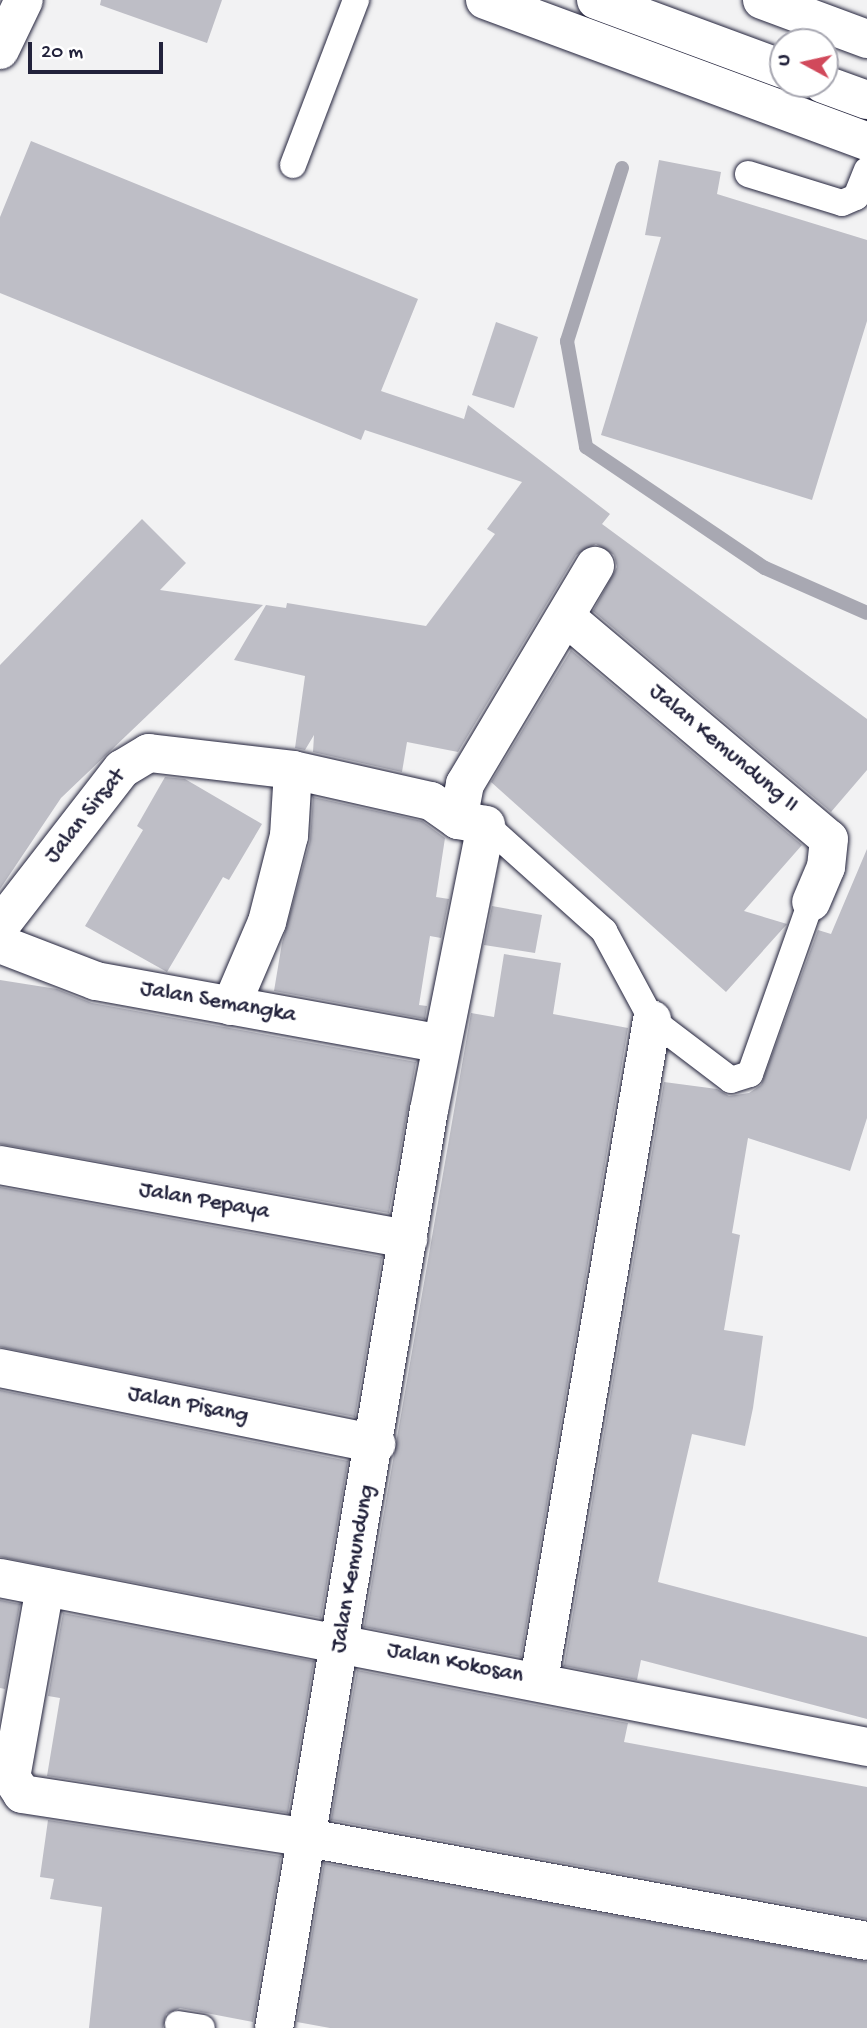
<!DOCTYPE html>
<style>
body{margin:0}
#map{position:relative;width:867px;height:2028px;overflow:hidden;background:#f2f2f3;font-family:"Gochi Hand",sans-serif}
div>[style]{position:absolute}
.stream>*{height:14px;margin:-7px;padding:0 7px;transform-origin:7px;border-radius:7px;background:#a8a8b2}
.building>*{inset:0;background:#bebec6}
.roads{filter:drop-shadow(0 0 2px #22223b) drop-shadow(0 0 2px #22223b)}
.lane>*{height:26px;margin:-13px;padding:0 13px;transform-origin:13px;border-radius:13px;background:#fff}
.street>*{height:38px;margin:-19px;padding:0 19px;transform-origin:19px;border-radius:19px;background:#fff}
.secondary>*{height:38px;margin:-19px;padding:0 19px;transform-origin:19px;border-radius:19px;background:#fff}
.highway>*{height:38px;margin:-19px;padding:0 19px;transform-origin:19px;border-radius:19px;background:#fff}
span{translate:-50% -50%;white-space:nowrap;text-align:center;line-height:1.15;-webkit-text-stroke:7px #fff;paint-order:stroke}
.street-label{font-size:23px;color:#22223b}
.north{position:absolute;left:769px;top:28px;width:70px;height:70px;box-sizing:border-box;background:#fff;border:2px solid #a7a7b1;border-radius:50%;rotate:278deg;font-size:19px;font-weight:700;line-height:28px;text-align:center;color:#22223b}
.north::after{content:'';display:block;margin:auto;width:24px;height:32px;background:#d1495b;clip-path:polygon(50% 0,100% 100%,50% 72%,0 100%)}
.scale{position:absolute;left:28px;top:42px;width:135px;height:32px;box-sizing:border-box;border:4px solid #22223b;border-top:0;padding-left:9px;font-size:21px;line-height:24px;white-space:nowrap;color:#22223b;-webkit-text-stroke:5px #fff;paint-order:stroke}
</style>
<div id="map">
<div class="stream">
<div style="left:622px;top:168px;width:182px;rotate:107.6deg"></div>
<div style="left:567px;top:341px;width:108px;rotate:79.8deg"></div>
<div style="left:586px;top:447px;width:216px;rotate:34.1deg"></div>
<div style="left:765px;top:568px;width:111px;rotate:23.8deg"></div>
</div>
<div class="building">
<div style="clip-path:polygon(101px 0,222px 0,207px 43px,100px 5px)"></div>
<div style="clip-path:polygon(31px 141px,418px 299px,381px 391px,464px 419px,468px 405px,610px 514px,602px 524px,867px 719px,867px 770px,831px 812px,593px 611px,617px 567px,614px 555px,596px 544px,576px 555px,458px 752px,407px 742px,402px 772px,313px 752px,314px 735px,305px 750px,295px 748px,305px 676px,234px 660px,266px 605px,286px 608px,287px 603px,426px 626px,495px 534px,487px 529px,522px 482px,365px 430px,361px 440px,0 293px,0 217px)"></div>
<div style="clip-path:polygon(659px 160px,721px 172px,717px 194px,867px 240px,867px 321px,812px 500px,601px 435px,661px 237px,645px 235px)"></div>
<div style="clip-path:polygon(496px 322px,538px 337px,514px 408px,472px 395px)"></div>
<div style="clip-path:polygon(142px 519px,186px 563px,160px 590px,263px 605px,61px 798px,0 889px,0 665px)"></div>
<div style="clip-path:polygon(571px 650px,802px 845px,744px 911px,787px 924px,726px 992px,491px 782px)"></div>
<div style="clip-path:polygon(165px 777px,185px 779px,262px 824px,229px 880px,223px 877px,167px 972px,85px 926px,143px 830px,137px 826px)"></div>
<div style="clip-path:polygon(313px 797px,422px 821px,445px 838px,436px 897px,449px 899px,441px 938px,430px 936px,419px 1005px,427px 1006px,425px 1019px,274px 991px,282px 943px,310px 841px)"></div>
<div style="clip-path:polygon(867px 849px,867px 1118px,850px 1171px,748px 1138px,732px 1233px,740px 1235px,724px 1330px,763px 1336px,753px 1408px,745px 1446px,692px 1434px,658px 1582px,867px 1637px,867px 1719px,641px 1660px,637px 1680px,564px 1666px,664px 1082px,717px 1089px,729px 1096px,749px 1093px,761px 1085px,818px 930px,831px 934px)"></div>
<div style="clip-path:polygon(492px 906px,542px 915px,535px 953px,484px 945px)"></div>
<div style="clip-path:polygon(504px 954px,561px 963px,553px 1014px,628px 1028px,521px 1657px,364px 1627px,471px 1013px,494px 1017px)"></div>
<div style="clip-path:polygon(0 980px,57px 989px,92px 1003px,416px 1062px,389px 1213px,0 1144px)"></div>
<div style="clip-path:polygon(0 1187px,382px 1257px,355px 1417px,0 1347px)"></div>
<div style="clip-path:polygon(0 1390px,348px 1461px,321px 1618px,0 1557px)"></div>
<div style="clip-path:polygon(0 1600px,20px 1604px,5px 1689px,0 1688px)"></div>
<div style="clip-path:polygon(63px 1613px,314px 1661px,288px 1813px,47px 1776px,60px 1698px,48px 1696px)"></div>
<div style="clip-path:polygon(357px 1670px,628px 1723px,624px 1742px,867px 1787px,867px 1919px,331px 1820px)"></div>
<div style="clip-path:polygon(48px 1820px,281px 1856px,253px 2022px,180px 2008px,166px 2014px,163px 2028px,89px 2028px,102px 1907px,50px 1899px,54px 1879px,40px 1877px)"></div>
<div style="clip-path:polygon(324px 1863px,867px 1962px,867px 2028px,330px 2028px,297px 2022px)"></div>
</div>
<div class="roads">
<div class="lane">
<div style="left:293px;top:165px;width:177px;rotate:-69.1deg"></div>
<div style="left:748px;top:174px;width:98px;rotate:17.1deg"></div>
<div style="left:842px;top:203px;width:15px;rotate:-23deg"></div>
<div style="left:856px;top:197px;width:29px;rotate:-68deg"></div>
<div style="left:486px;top:825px;width:159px;rotate:41.9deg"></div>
<div style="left:604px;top:931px;width:101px;rotate:61.7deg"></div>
<div style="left:652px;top:1020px;width:99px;rotate:37.2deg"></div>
<div style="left:731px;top:1080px;width:20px;rotate:-18deg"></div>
<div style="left:750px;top:1074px;width:182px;rotate:-70.5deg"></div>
<div style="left:178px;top:2024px;width:24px;rotate:9deg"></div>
</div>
<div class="street">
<div style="left:0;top:50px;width:55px;rotate:-64.4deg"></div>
<div style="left:566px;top:617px;width:344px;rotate:40.2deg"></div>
<div style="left:829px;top:839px;width:28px;rotate:96deg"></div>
<div style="left:826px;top:867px;width:38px;rotate:113deg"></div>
<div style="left:458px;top:820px;width:37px;rotate:-79deg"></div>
<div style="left:465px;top:784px;width:254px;rotate:-59.2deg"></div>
<div style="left:0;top:926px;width:199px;rotate:-52.2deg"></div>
<div style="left:122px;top:769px;width:31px;rotate:-31deg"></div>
<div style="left:149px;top:753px;width:145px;rotate:6.7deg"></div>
<div style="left:293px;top:770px;width:141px;rotate:12.7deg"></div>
<div style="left:431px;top:801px;width:33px;rotate:35deg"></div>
<div style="left:458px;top:820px;width:28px;rotate:10deg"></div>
<div style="left:486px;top:825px;width:291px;rotate:101.3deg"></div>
<div style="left:429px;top:1110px;width:931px;rotate:99.58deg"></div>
<div style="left:0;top:944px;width:103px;rotate:21.1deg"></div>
<div style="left:96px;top:981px;width:351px;rotate:10.3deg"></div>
<div style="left:231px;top:1006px;width:91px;rotate:-66.8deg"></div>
<div style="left:267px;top:922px;width:89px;rotate:-75.7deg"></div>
<div style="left:289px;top:836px;width:66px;rotate:-86.5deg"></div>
<div style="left:0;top:1165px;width:415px;rotate:10.3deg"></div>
<div style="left:0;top:1368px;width:384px;rotate:11.4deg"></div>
<div style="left:0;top:1578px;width:883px;rotate:11.03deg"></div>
<div style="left:45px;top:1587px;width:193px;rotate:100.1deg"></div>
<div style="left:11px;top:1777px;width:20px;rotate:57deg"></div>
<div style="left:22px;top:1794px;width:289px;rotate:8.7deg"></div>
<div style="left:308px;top:1838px;width:568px;rotate:10.44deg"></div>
<div style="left:539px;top:1680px;width:670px;rotate:-80.28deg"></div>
</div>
<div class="secondary">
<div style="left:485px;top:0;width:407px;rotate:20.3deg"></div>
</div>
<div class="highway">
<div style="left:596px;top:0;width:199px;rotate:20.3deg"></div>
<div style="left:762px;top:0;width:112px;rotate:20.4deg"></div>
<div style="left:823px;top:84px;width:47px;rotate:20deg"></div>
</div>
</div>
<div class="street-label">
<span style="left:723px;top:749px;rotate:40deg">Jalan Kemundung II</span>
<span style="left:86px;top:817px;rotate:-51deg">Jalan Sirsat</span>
<span style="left:218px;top:1003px;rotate:10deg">Jalan Semangka</span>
<span style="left:204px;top:1202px;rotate:10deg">Jalan Pepaya</span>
<span style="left:188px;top:1406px;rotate:11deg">Jalan Pisang</span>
<span style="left:354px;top:1569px;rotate:-80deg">Jalan Kemundung</span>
<span style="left:455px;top:1664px;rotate:11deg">Jalan Kokosan</span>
</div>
<div class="north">U</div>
<div class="scale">20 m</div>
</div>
